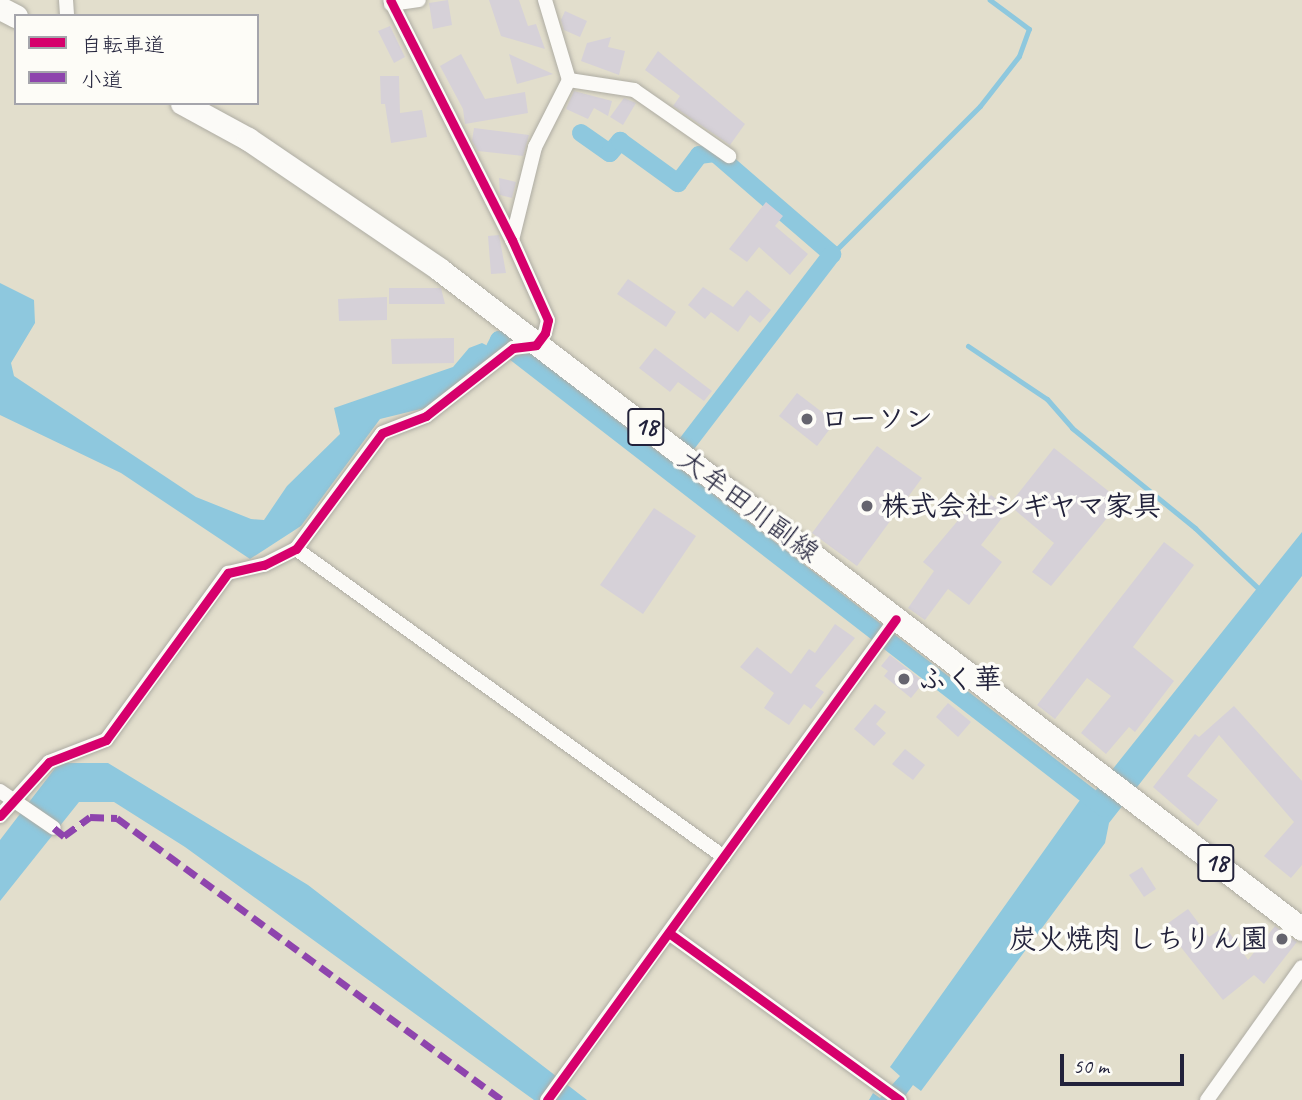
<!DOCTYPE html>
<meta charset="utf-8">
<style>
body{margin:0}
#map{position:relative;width:1302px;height:1100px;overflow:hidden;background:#e2decc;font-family:Caveat,"Klee One",sans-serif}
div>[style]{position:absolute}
.water>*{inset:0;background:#8ec8de}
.stream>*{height:5px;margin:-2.5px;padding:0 2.5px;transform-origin:2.5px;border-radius:2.5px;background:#8ec8de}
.canal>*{height:18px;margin:-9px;padding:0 9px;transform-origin:9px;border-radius:9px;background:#8ec8de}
.building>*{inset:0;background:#d6d1d8}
.roads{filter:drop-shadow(0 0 2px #aeaca3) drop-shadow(0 0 2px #aeaca3)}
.minor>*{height:14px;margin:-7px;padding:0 7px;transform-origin:7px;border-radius:7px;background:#fbfaf7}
.primary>*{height:23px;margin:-11.5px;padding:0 11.5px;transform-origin:11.5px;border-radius:11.5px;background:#fbfaf7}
.quiet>*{height:7px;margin-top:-3.5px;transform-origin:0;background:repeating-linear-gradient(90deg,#8e44ad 0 14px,transparent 0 21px)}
.cycleway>*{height:9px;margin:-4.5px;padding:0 4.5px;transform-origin:4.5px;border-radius:4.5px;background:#d6006c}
.dots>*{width:19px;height:19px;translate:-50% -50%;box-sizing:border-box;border:4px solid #fdfcf7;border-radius:50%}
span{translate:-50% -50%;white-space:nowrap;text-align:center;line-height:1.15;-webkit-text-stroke:7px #fdfcf7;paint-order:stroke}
.shield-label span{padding:2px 5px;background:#fdfcf7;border:2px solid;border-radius:5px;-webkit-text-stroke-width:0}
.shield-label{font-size:26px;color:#22223b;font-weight:700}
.poi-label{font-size:28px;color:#22223b;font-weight:700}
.left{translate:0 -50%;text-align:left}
.right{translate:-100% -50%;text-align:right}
.street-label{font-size:28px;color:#22223b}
.legend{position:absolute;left:14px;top:14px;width:245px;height:91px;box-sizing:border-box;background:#fdfcf7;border:2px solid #a5a5ac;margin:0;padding:9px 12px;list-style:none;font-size:21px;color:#22223b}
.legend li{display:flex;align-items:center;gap:14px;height:35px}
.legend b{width:35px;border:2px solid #a5a5ac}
.scale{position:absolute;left:1060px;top:1054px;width:124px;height:32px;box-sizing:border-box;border:4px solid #22223b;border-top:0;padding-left:9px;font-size:21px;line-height:24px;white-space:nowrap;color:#22223b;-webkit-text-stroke:5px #fdfcf7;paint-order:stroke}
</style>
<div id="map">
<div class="water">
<div style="clip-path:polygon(0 283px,34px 300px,35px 323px,11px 363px,14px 376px,196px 497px,251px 519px,264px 520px,287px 486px,340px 434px,334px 408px,453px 367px,469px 348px,482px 343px,500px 352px,429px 407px,380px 419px,301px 526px,250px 559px,121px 473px,0 415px)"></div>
<div style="clip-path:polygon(1302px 532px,1302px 576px,1109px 823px,1105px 843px,921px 1091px,913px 1085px,902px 1100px,869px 1100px,873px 1093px,880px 1098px,900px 1076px,890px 1067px,1080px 800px,1087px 793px,1092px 795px)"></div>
<div style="clip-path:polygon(59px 763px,108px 763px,308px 885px,587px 1100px,534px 1100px,185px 847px,114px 802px,79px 802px,0 901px,0 840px)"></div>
</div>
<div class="stream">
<div style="left:832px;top:254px;width:209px;rotate:-45deg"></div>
<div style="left:980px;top:106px;width:63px;rotate:-52deg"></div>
<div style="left:1019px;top:56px;width:29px;rotate:-70deg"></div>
<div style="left:1029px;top:29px;width:49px;rotate:-143.4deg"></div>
<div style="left:968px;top:346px;width:95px;rotate:33.9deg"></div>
<div style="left:1047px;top:399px;width:38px;rotate:49deg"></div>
<div style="left:1072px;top:428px;width:159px;rotate:39.1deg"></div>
<div style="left:1195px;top:528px;width:90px;rotate:43.6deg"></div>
</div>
<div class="canal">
<div style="left:581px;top:133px;width:35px;rotate:35deg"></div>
<div style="left:610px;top:153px;width:16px;rotate:-50deg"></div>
<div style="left:620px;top:141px;width:72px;rotate:35.9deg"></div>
<div style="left:678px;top:183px;width:35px;rotate:-53deg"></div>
<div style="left:699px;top:155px;width:16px;rotate:-7deg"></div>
<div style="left:715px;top:153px;width:155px;rotate:40.8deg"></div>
<div style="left:832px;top:254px;width:260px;rotate:127.4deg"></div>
<div style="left:495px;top:348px;width:9px;rotate:-63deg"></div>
<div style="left:499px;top:340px;width:765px;rotate:37.72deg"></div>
</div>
<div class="building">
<div style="clip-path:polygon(448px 0,452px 25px,433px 29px,429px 3px)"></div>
<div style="clip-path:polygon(489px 0,519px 0,528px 26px,536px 24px,545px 49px,501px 36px)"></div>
<div style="clip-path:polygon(565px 11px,587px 21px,580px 37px,564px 30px,561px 20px)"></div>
<div style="clip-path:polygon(390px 26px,405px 57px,394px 63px,378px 31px)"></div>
<div style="clip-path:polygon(611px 37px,608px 47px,625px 51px,619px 75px,581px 61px,587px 43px)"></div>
<div style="clip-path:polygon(658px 51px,745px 124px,730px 145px,673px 106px,680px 96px,645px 70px)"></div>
<div style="clip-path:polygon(461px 54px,485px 99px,525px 92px,528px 113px,465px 124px,463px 109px,440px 66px)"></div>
<div style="clip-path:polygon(509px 54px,553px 74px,517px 84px)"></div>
<div style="clip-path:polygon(380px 76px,399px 76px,400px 113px,422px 110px,427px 137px,391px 143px,385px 104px,381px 104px)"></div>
<div style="clip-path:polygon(574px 91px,612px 101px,608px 116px,594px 108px,588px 119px,566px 109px)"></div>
<div style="clip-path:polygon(624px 98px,636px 103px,623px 125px,610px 117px)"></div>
<div style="clip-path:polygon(474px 128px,529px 135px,523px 156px,478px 151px,472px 141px)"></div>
<div style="clip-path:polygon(499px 178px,516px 182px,512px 198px,500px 195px)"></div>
<div style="clip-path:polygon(766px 202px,783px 216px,775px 226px,808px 254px,790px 275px,759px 247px,747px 262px,729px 249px)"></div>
<div style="clip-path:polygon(499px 235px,506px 273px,491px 274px,488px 236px)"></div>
<div style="clip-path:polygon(628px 279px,676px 312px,666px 327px,617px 294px)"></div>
<div style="clip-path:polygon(703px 287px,733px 307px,747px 290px,771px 310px,760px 323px,750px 315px,738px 332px,711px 312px,705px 319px,688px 305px)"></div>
<div style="clip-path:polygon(389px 288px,441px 288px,445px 304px,389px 304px)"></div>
<div style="clip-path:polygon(387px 297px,387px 320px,339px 321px,338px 299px)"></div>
<div style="clip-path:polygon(454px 338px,454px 363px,392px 364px,391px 339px)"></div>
<div style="clip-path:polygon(655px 348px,712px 391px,704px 401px,678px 382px,670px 392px,639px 368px)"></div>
<div style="clip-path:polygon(797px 393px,835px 422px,817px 446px,779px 416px)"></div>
<div style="clip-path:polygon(877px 446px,922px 478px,857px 566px,812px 533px)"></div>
<div style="clip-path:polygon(1054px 448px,1121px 501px,1051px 586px,1032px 572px,1054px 543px,1009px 505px)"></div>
<div style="clip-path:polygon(991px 495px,1009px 509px,981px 545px,1002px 562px,969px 605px,948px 589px,925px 620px,908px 608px,934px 571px,923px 562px,971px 505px,978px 511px)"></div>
<div style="clip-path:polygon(654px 508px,696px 536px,643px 614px,600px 585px)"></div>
<div style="clip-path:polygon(1164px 542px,1194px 565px,1133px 647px,1174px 681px,1135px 732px,1129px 727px,1106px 754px,1081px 733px,1111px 696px,1087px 678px,1055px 719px,1037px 705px)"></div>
<div style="clip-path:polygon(835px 624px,855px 638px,815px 686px,824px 692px,811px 709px,804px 704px,789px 725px,764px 708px,774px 693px,740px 667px,757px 647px,791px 674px,809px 649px,815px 653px)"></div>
<div style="clip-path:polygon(890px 655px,924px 682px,911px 698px,884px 676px,888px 671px,881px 666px)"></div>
<div style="clip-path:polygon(948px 703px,971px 722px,958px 737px,936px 717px)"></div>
<div style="clip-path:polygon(875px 704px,886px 712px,876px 724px,886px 733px,874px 746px,854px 729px)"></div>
<div style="clip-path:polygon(1234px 706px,1302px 781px,1302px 865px,1291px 878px,1264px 856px,1294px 822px,1219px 735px,1187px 776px,1218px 800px,1198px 826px,1153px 787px,1195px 734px,1199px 737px)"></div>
<div style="clip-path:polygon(905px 749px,925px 765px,913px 780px,892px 764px)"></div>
<div style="clip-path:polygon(1142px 867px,1156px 889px,1144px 897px,1129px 875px)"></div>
<div style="clip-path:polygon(1188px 909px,1209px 937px,1225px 926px,1248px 960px,1275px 926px,1297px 942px,1264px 984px,1254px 975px,1223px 1000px,1164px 926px)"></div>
</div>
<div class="roads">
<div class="minor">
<div style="left:66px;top:0;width:16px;rotate:86deg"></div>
<div style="left:391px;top:4px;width:28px;rotate:-8deg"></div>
<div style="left:569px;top:80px;width:66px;rotate:8.7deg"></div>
<div style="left:634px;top:90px;width:116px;rotate:34.8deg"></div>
<div style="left:512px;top:240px;width:96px;rotate:-76.1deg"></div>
<div style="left:535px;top:147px;width:75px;rotate:-63.1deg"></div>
<div style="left:569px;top:80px;width:84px;rotate:-106.7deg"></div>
<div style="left:296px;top:549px;width:527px;rotate:35.74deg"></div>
<div style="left:0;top:791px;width:65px;rotate:34.4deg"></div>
<div style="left:0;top:816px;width:73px;rotate:-47.8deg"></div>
<div style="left:49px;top:762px;width:61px;rotate:-21.1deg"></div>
<div style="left:106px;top:740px;width:207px;rotate:-53.9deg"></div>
<div style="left:228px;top:573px;width:37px;rotate:-13deg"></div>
<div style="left:264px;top:565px;width:36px;rotate:-27deg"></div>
<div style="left:296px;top:549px;width:144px;rotate:-53.4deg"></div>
<div style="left:382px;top:433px;width:47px;rotate:-21.1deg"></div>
<div style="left:426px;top:416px;width:110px;rotate:-38deg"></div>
<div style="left:513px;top:348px;width:23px;rotate:-7deg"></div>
<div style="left:536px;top:345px;width:15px;rotate:-53deg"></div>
<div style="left:545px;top:333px;width:13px;rotate:-77deg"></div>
<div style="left:548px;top:320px;width:88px;rotate:-114.2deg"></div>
<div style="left:512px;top:240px;width:269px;rotate:-116.9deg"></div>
<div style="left:669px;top:933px;width:285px;rotate:35.9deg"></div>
<div style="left:547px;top:1100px;width:594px;rotate:-54.04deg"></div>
<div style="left:1207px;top:1100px;width:163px;rotate:-54.5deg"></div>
</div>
<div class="primary">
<div style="left:0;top:8px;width:18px;rotate:27deg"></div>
<div style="left:182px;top:103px;width:75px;rotate:28.6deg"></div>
<div style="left:248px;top:139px;width:231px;rotate:34.2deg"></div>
<div style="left:439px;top:269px;width:1086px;rotate:37.41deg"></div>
</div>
</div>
<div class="quiet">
<div style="left:54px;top:828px;width:13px;rotate:39deg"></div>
<div style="left:64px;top:836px;width:32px;rotate:-36deg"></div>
<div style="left:90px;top:817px;width:27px;rotate:2deg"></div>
<div style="left:117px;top:818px;width:477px;rotate:36.2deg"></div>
</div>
<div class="cycleway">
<div style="left:0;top:816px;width:73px;rotate:-47.8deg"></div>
<div style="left:49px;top:762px;width:61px;rotate:-21.1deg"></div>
<div style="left:106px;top:740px;width:207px;rotate:-53.9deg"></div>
<div style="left:228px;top:573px;width:37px;rotate:-13deg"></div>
<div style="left:264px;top:565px;width:36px;rotate:-27deg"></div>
<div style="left:296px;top:549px;width:144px;rotate:-53.4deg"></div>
<div style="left:382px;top:433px;width:47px;rotate:-21.1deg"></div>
<div style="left:426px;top:416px;width:110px;rotate:-38deg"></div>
<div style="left:513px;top:348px;width:23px;rotate:-7deg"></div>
<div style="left:536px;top:345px;width:15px;rotate:-53deg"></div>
<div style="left:545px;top:333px;width:13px;rotate:-77deg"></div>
<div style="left:548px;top:320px;width:88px;rotate:-114.2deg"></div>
<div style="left:512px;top:240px;width:269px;rotate:-116.9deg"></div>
<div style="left:669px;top:933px;width:285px;rotate:35.9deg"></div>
<div style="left:547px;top:1100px;width:594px;rotate:-54.04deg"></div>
</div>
<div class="dots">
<div style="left:807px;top:419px;background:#65646e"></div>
<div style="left:867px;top:506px;background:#65646e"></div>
<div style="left:904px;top:679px;background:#65646e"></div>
<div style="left:1282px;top:939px;background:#65646e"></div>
</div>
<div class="shield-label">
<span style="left:646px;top:427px">18</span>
<span style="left:1216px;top:863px">18</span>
</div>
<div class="poi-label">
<span class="left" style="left:821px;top:419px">ローソン</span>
<span class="left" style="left:881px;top:506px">株式会社シギヤマ家具</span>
<span class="left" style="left:918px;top:679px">ふく華</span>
<span class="right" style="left:1268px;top:939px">炭火焼肉 しちりん園</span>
</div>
<div class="street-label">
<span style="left:749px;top:506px;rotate:37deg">大牟田川副線</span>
</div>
<ul class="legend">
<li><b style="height:9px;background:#d6006c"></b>自転車道</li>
<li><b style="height:9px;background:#8e44ad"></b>小道</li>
</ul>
<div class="scale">50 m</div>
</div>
